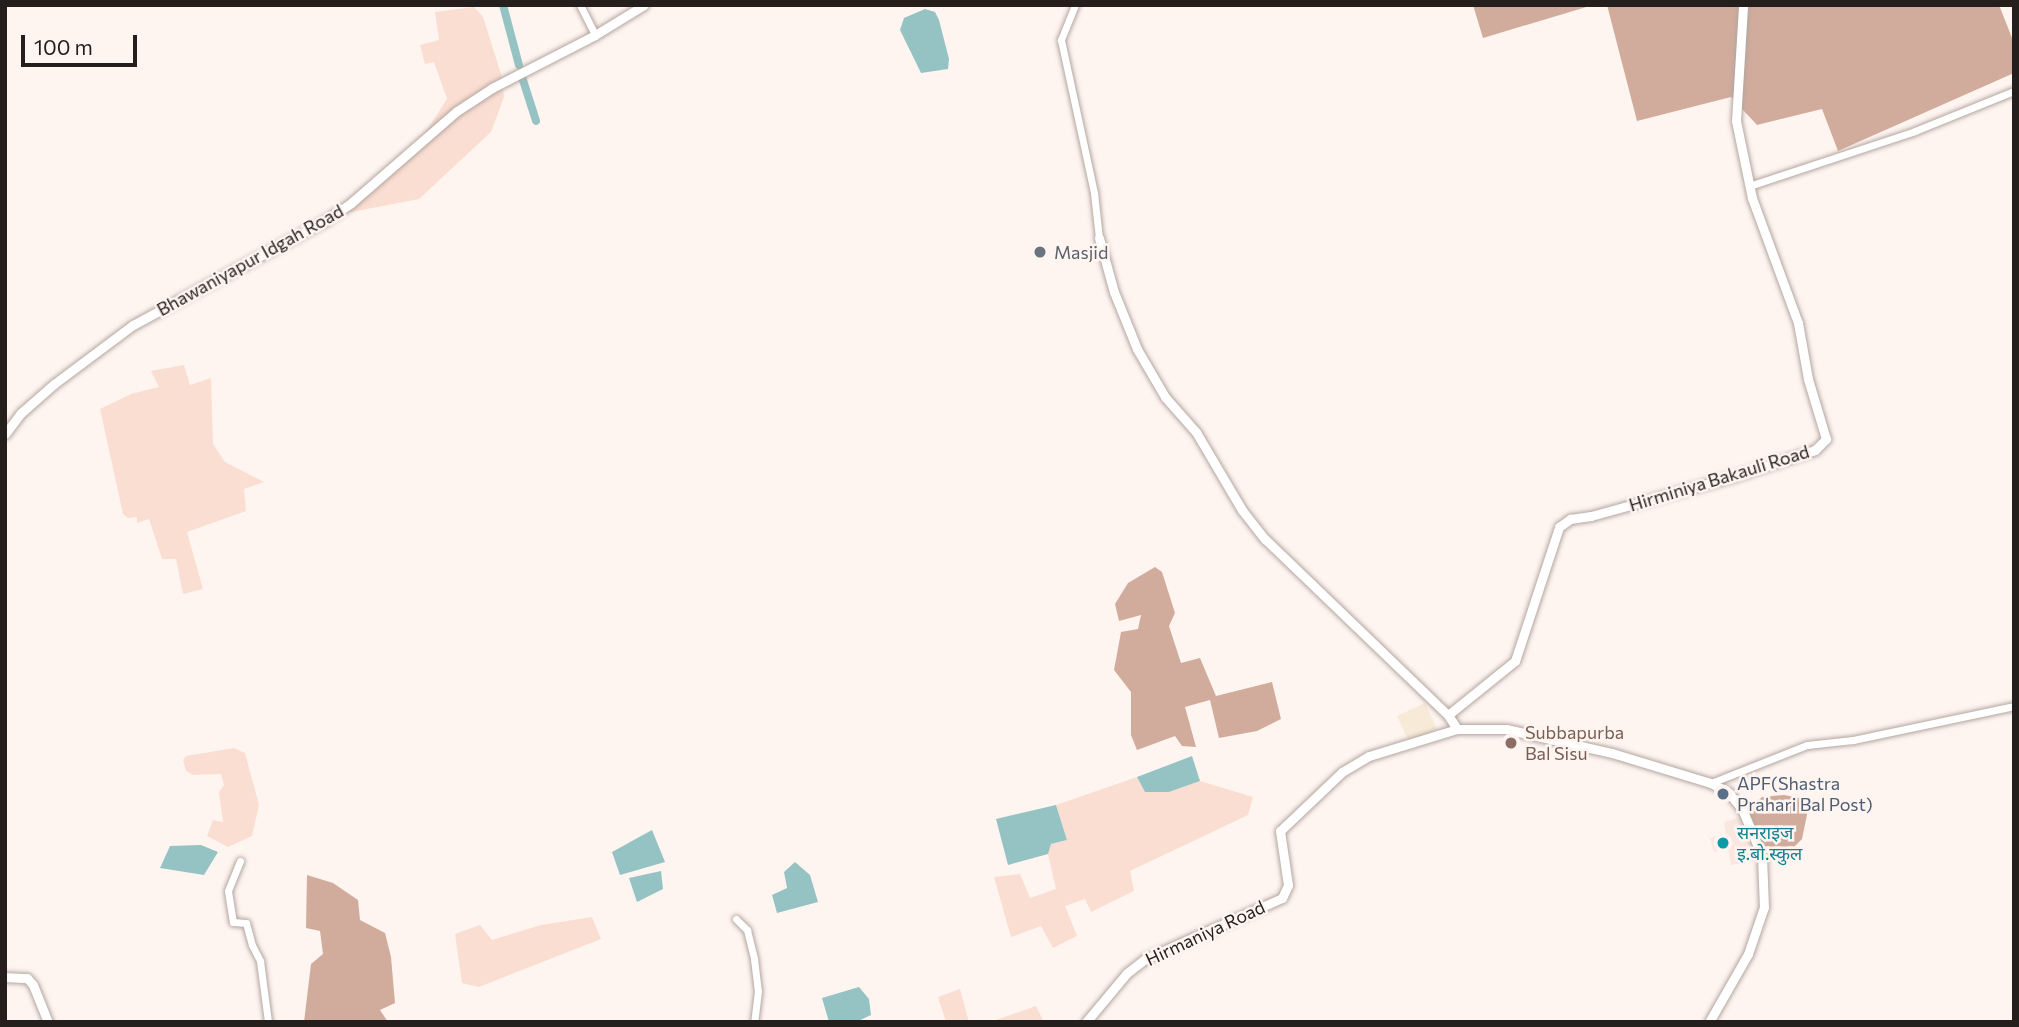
<!DOCTYPE html>
<meta charset="utf-8">
<style>
body{margin:0}
#map{position:relative;width:2019px;height:1027px;overflow:hidden;background:#fef4f0;font-family:Commissioner,"Noto Sans Devanagari",sans-serif}
div>[style]{position:absolute}
.built>*{inset:0;background:#fae7e0}
.industrial>*{inset:0;background:#f7ebd7}
.green>*{inset:0;background:#fbded2}
.forest>*{inset:0;background:#d1ac9c}
.water>*{inset:0;background:#95c3c4}
.canal>*{height:8px;margin:-4px;padding:0 4px;transform-origin:4px;border-radius:4px;background:#95c3c4}
.roads{filter:drop-shadow(0 0 2px #b4a6a0) drop-shadow(0 0 2px #b4a6a0)}
.minor>*{height:7px;margin:-3.5px;padding:0 3.5px;transform-origin:3.5px;border-radius:3.5px;background:#fff}
.tertiary>*{height:9px;margin:-4.5px;padding:0 4.5px;transform-origin:4.5px;border-radius:4.5px;background:#fff}
.dots>*{width:19px;height:19px;translate:-50% -50%;box-sizing:border-box;border:4px solid #fef4f0;border-radius:50%}
span{translate:-50% -50%;white-space:nowrap;text-align:center;line-height:1.15;-webkit-text-stroke:5px #fef4f0;paint-order:stroke}
.worship-label{font-size:18px;color:#5b616d}
.left{translate:0 -50%;text-align:left}
.street-label{font-size:18px;color:#241e1c}
.education-label{font-size:18px;color:#785e54}
.service-label{font-size:18px;color:#4e5e75}
.culture-label{font-size:18px;color:#0d838f}
.frame{position:absolute;inset:0;border:7px solid #241e1c;pointer-events:none}
.scale{position:absolute;left:21px;top:35px;width:116px;height:32px;box-sizing:border-box;border:4px solid #241e1c;border-top:0;padding-left:9px;font-size:21px;line-height:24px;white-space:nowrap;color:#241e1c;-webkit-text-stroke:5px #fef4f0;paint-order:stroke}
</style>
<div id="map">
<div class="built">
<div style="clip-path:polygon(1741px 817px,1758px 860px,1731px 865px,1728px 849px,1714px 852px,1710px 838px,1726px 834px,1724px 822px)"></div>
</div>
<div class="industrial">
<div style="clip-path:polygon(1425px 703px,1437px 729px,1409px 742px,1397px 716px)"></div>
</div>
<div class="green">
<div style="clip-path:polygon(474px 7px,483px 17px,501px 74px,504px 97px,491px 132px,419px 199px,346px 213px,421px 149px,422px 138px,447px 99px,434px 62px,425px 64px,420px 45px,439px 40px,435px 12px)"></div>
<div style="clip-path:polygon(184px 365px,190px 385px,211px 378px,213px 444px,225px 462px,264px 482px,244px 489px,246px 511px,187px 532px,203px 589px,183px 594px,176px 559px,162px 559px,149px 519px,137px 523px,137px 517px,128px 518px,123px 514px,100px 409px,131px 394px,159px 387px,151px 371px)"></div>
<div style="clip-path:polygon(234px 748px,245px 753px,259px 805px,252px 836px,228px 847px,207px 836px,213px 820px,223px 822px,219px 792px,224px 785px,221px 774px,193px 775px,186px 771px,183px 760px,186px 756px)"></div>
<div style="clip-path:polygon(1137px 777px,1145px 792px,1169px 792px,1200px 781px,1253px 797px,1248px 815px,1130px 871px,1134px 891px,1091px 912px,1085px 899px,1065px 906px,1077px 936px,1053px 948px,1041px 926px,1011px 937px,994px 877px,1020px 874px,1030px 898px,1056px 889px,1048px 854px,1050px 844px,1067px 840px,1056px 805px)"></div>
<div style="clip-path:polygon(592px 917px,601px 939px,479px 987px,462px 983px,455px 934px,480px 925px,492px 940px,541px 925px)"></div>
<div style="clip-path:polygon(960px 989px,969px 1022px,946px 1022px,938px 997px)"></div>
<div style="clip-path:polygon(1036px 1006px,1044px 1022px,993px 1021px)"></div>
</div>
<div class="forest">
<div style="clip-path:polygon(1473px 5px,1593px 5px,1483px 38px)"></div>
<div style="clip-path:polygon(1607px 5px,1999px 5px,2014px 43px,2014px 73px,1838px 151px,1822px 109px,1757px 125px,1731px 97px,1637px 121px)"></div>
<div style="clip-path:polygon(1155px 567px,1162px 572px,1175px 613px,1169px 626px,1181px 663px,1200px 658px,1216px 696px,1272px 682px,1281px 719px,1257px 731px,1219px 738px,1210px 700px,1185px 707px,1196px 747px,1182px 746px,1175px 736px,1137px 750px,1131px 735px,1131px 692px,1114px 670px,1121px 632px,1138px 629px,1141px 615px,1119px 621px,1115px 604px,1128px 583px)"></div>
<div style="clip-path:polygon(1784px 795px,1810px 800px,1802px 839px,1791px 850px,1776px 851px,1764px 847px,1748px 810px,1762px 797px)"></div>
<div style="clip-path:polygon(307px 875px,333px 883px,358px 900px,360px 920px,385px 933px,391px 957px,395px 1003px,380px 1010px,388px 1022px,304px 1022px,311px 964px,323px 954px,320px 931px,306px 928px)"></div>
</div>
<div class="water">
<div style="clip-path:polygon(925px 9px,935px 12px,939px 20px,949px 59px,948px 69px,921px 73px,900px 30px,904px 18px)"></div>
<div style="clip-path:polygon(1192px 756px,1200px 781px,1169px 792px,1145px 792px,1137px 777px)"></div>
<div style="clip-path:polygon(1056px 805px,1067px 840px,1051px 844px,1048px 854px,1008px 865px,996px 819px)"></div>
<div style="clip-path:polygon(652px 830px,665px 862px,620px 875px,612px 852px)"></div>
<div style="clip-path:polygon(201px 845px,218px 852px,204px 875px,160px 868px,170px 846px)"></div>
<div style="clip-path:polygon(795px 862px,810px 875px,818px 902px,777px 913px,772px 895px,787px 888px,784px 872px)"></div>
<div style="clip-path:polygon(661px 871px,663px 889px,637px 902px,629px 878px)"></div>
<div style="clip-path:polygon(859px 987px,869px 999px,871px 1015px,856px 1022px,829px 1022px,822px 998px)"></div>
</div>
<div class="canal">
<div style="left:503px;top:5px;width:62px;rotate:75.1deg"></div>
<div style="left:522px;top:77px;width:46px;rotate:72.3deg"></div>
</div>
<div class="roads">
<div class="minor">
<div style="left:580px;top:5px;width:34px;rotate:63deg"></div>
<div style="left:1075px;top:5px;width:38px;rotate:112deg"></div>
<div style="left:1061px;top:40px;width:157px;rotate:77.8deg"></div>
<div style="left:1094px;top:193px;width:45px;rotate:83.7deg"></div>
<div style="left:1749px;top:186px;width:175px;rotate:-18.3deg"></div>
<div style="left:1915px;top:131px;width:107px;rotate:-22deg"></div>
<div style="left:1711px;top:783px;width:103px;rotate:-21.6deg"></div>
<div style="left:1807px;top:745px;width:46px;rotate:-6.2deg"></div>
<div style="left:1853px;top:740px;width:165px;rotate:-11.9deg"></div>
<div style="left:240px;top:861px;width:32px;rotate:112deg"></div>
<div style="left:228px;top:891px;width:31px;rotate:81deg"></div>
<div style="left:233px;top:922px;width:13px;rotate:4deg"></div>
<div style="left:246px;top:923px;width:23px;rotate:75deg"></div>
<div style="left:252px;top:945px;width:18px;rotate:63deg"></div>
<div style="left:260px;top:961px;width:62px;rotate:82.5deg"></div>
<div style="left:736px;top:919px;width:16px;rotate:45deg"></div>
<div style="left:747px;top:930px;width:30px;rotate:76deg"></div>
<div style="left:754px;top:959px;width:32px;rotate:83deg"></div>
<div style="left:758px;top:991px;width:31px;rotate:97deg"></div>
</div>
<div class="tertiary">
<div style="left:1099px;top:238px;width:56px;rotate:74.5deg"></div>
<div style="left:1114px;top:292px;width:61px;rotate:68deg"></div>
<div style="left:1137px;top:349px;width:56px;rotate:59.7deg"></div>
<div style="left:1165px;top:397px;width:47px;rotate:48.5deg"></div>
<div style="left:1196px;top:432px;width:91px;rotate:59.5deg"></div>
<div style="left:1242px;top:510px;width:37px;rotate:52deg"></div>
<div style="left:1265px;top:539px;width:254px;rotate:43.9deg"></div>
<div style="left:1448px;top:715px;width:17px;rotate:57deg"></div>
<div style="left:5px;top:434px;width:26px;rotate:-53deg"></div>
<div style="left:21px;top:413px;width:44px;rotate:-41.3deg"></div>
<div style="left:54px;top:384px;width:99px;rotate:-36.8deg"></div>
<div style="left:133px;top:325px;width:220px;rotate:-28.5deg"></div>
<div style="left:326px;top:220px;width:30px;rotate:-34deg"></div>
<div style="left:351px;top:203px;width:140px;rotate:-41deg"></div>
<div style="left:457px;top:111px;width:42px;rotate:-33.3deg"></div>
<div style="left:492px;top:88px;width:116px;rotate:-27.2deg"></div>
<div style="left:595px;top:35px;width:57px;rotate:-31.5deg"></div>
<div style="left:1448px;top:715px;width:86px;rotate:-38.9deg"></div>
<div style="left:1515px;top:661px;width:141px;rotate:-71.8deg"></div>
<div style="left:1559px;top:527px;width:14px;rotate:-36deg"></div>
<div style="left:1570px;top:519px;width:21px;rotate:-8deg"></div>
<div style="left:1591px;top:516px;width:146px;rotate:-15.5deg"></div>
<div style="left:1732px;top:477px;width:87px;rotate:-18deg"></div>
<div style="left:1815px;top:450px;width:16px;rotate:-45deg"></div>
<div style="left:1826px;top:439px;width:63px;rotate:-106.7deg"></div>
<div style="left:1808px;top:379px;width:57px;rotate:-100.1deg"></div>
<div style="left:1798px;top:323px;width:133px;rotate:-110.2deg"></div>
<div style="left:1752px;top:198px;width:79px;rotate:-101.7deg"></div>
<div style="left:1736px;top:121px;width:116px;rotate:-86.5deg"></div>
<div style="left:5px;top:977px;width:22px;rotate:3deg"></div>
<div style="left:27px;top:978px;width:9px;rotate:49deg"></div>
<div style="left:33px;top:985px;width:40px;rotate:68deg"></div>
<div style="left:1086px;top:1022px;width:64px;rotate:-50.1deg"></div>
<div style="left:1127px;top:973px;width:23px;rotate:-38deg"></div>
<div style="left:1145px;top:959px;width:150px;rotate:-24deg"></div>
<div style="left:1282px;top:898px;width:14px;rotate:-65deg"></div>
<div style="left:1288px;top:885px;width:55px;rotate:-98.4deg"></div>
<div style="left:1280px;top:831px;width:86px;rotate:-43.6deg"></div>
<div style="left:1342px;top:772px;width:31px;rotate:-31deg"></div>
<div style="left:1369px;top:756px;width:92px;rotate:-17.1deg"></div>
<div style="left:1457px;top:729px;width:49px"></div>
<div style="left:1506px;top:729px;width:109px;rotate:12.8deg"></div>
<div style="left:1612px;top:753px;width:103px;rotate:16.9deg"></div>
<div style="left:1711px;top:783px;width:21px;rotate:29deg"></div>
<div style="left:1729px;top:793px;width:21px;rotate:51deg"></div>
<div style="left:1742px;top:809px;width:51px;rotate:66.9deg"></div>
<div style="left:1762px;top:856px;width:51px;rotate:87.8deg"></div>
<div style="left:1764px;top:907px;width:50px;rotate:108.8deg"></div>
<div style="left:1748px;top:954px;width:78px;rotate:119.8deg"></div>
</div>
</div>
<div class="dots">
<div style="left:1040px;top:252px;background:#6b7280"></div>
<div style="left:1511px;top:743px;background:#8d6e63"></div>
<div style="left:1723px;top:794px;background:#5c6f8a"></div>
<div style="left:1723px;top:843px;background:#0f9aa8"></div>
</div>
<div class="worship-label">
<span class="left" style="left:1054px;top:252px">Masjid</span>
</div>
<div class="street-label">
<span style="left:250px;top:260px;rotate:-29deg">Bhawaniyapur Idgah Road</span>
<span style="left:1719px;top:478px;rotate:-17deg">Hirminiya Bakauli Road</span>
<span style="left:1205px;top:933px;rotate:-25deg">Hirmaniya Road</span>
</div>
<div class="education-label">
<span class="left" style="left:1525px;top:743px">Subbapurba<br>Bal Sisu</span>
</div>
<div class="service-label">
<span class="left" style="left:1737px;top:794px">APF(Shastra<br>Prahari Bal Post)</span>
</div>
<div class="culture-label">
<span class="left" style="left:1737px;top:843px">सनराइज<br>इ.बाे.स्कुल</span>
</div>
<div class="frame"></div>
<div class="scale">100 m</div>
</div>
